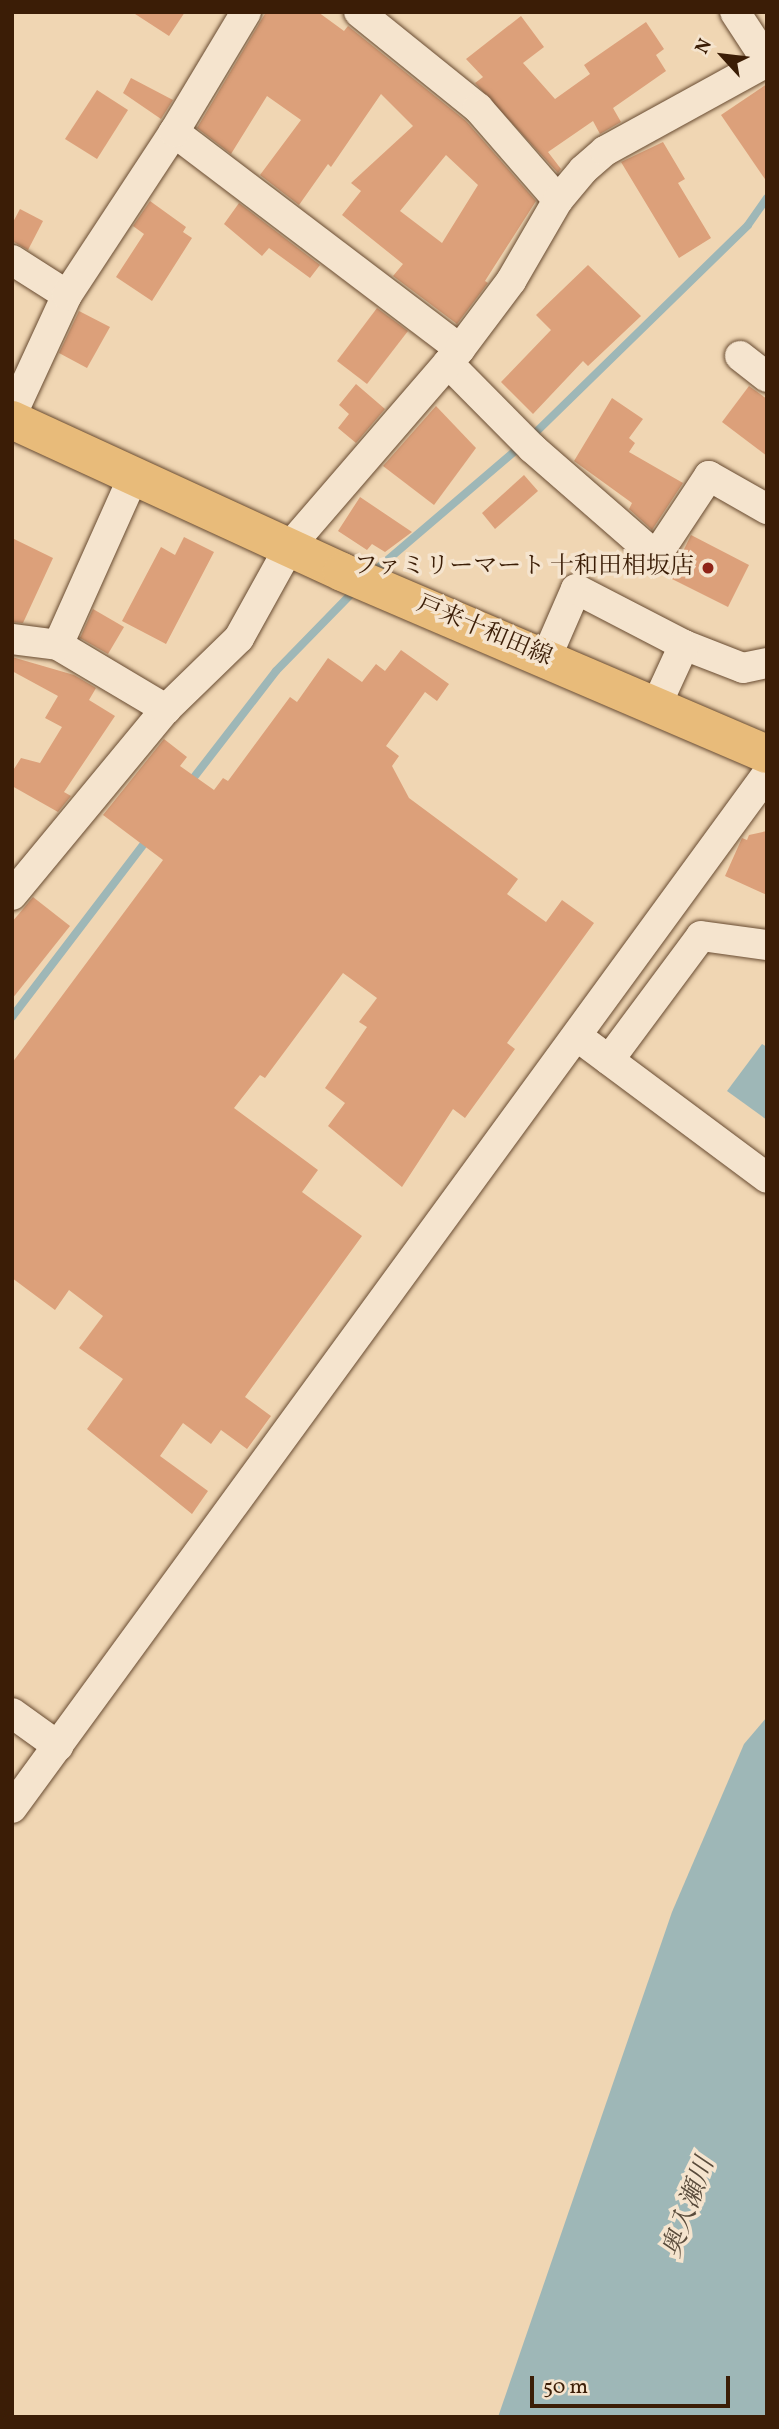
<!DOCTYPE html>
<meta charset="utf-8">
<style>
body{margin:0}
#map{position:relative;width:779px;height:2429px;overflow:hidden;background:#f0d6b3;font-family:Vollkorn,"Noto Serif JP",serif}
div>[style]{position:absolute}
.water>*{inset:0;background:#9eb7b7}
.stream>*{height:8px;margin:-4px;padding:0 4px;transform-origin:4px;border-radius:4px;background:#9eb7b7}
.building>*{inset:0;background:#dca07a}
.roads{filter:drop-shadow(0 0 2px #684b31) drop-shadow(0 0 2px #684b31)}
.minor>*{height:30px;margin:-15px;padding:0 15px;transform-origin:15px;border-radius:15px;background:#f5e4ce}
.major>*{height:38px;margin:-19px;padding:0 19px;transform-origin:19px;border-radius:19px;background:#e8bb7a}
.dots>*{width:19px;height:19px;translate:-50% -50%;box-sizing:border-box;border:4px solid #f5e4ce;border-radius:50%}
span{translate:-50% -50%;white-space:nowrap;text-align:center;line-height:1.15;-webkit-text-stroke:7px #f5e4ce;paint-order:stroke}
.poi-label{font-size:24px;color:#3b1d06}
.right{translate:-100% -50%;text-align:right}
.street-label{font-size:24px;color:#3b1d06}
.water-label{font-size:26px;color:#594b3b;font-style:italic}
.frame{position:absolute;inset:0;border:14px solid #3b1d06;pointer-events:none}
.north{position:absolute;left:688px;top:21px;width:70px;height:70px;-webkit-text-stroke:5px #f5e4ce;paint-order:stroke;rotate:297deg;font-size:19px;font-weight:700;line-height:28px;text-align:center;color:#3b1d06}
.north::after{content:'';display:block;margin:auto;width:24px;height:32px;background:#3b1d06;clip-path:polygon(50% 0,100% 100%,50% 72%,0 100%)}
.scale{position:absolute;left:530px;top:2376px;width:200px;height:32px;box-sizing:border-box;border:4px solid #3b1d06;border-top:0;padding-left:9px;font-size:21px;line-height:24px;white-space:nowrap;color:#3b1d06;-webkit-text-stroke:5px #f5e4ce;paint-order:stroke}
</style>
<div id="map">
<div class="water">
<div style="clip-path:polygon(762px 1044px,767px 1047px,767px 1120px,727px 1091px)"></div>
<div style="clip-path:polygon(767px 1717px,767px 2417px,498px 2417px,672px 1912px,744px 1744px)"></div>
</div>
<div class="stream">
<div style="left:531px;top:437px;width:303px;rotate:-44.3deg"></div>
<div style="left:748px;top:225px;width:33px;rotate:-55deg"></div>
<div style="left:371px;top:574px;width:197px;rotate:-40.5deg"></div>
<div style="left:188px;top:785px;width:144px;rotate:-52.3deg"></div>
<div style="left:276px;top:671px;width:113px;rotate:-45.7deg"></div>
<div style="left:12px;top:1017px;width:226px;rotate:-52.7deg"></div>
</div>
<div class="building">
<div style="clip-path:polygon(132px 12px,185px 12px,169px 36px)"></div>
<div style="clip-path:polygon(evenodd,266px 12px,318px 12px,344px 31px,348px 26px,466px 121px,536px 201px,485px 281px,488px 283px,457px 324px,393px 276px,403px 264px,342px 215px,361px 191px,351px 183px,413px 126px,381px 94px,331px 167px,328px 164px,299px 205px,260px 175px,301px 120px,267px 96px,231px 154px,197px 128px,266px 12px,446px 155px,478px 185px,442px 243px,400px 211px,446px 155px)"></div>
<div style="clip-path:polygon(521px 16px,544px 47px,523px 63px,555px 99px,590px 74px,584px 65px,646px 22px,664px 49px,656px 55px,666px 71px,613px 108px,621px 122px,600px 134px,593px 121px,548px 152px,561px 169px,558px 173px,475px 83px,483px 77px,466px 59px)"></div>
<div style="clip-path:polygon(131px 78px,173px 100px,161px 119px,123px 93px)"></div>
<div style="clip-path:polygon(767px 84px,767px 182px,721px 115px)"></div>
<div style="clip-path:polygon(97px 90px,128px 110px,97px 159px,65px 139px)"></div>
<div style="clip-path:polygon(663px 142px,685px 179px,678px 183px,711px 238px,679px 258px,621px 162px)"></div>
<div style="clip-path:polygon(150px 201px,186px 227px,183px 232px,192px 238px,152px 301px,116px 277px,144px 234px,133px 226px)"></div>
<div style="clip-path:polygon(239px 203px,320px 265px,310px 278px,269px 248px,262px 256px,224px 224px)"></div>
<div style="clip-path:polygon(20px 209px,43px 221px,28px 250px,12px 241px,12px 224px)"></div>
<div style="clip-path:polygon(588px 265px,641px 316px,588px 366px,583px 361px,533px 414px,501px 382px,551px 330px,536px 315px)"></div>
<div style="clip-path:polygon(377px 308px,408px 331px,367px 384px,337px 361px)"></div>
<div style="clip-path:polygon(79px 311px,110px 327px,87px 368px,59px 353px)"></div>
<div style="clip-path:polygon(356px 384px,385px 409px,356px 443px,338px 428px,349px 414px,339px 405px)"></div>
<div style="clip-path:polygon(749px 386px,767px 399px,767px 456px,722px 422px)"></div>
<div style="clip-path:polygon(612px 398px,643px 419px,629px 438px,635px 443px,629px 452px,683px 483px,652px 530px,629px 509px,632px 503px,574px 461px)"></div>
<div style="clip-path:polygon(436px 406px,476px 448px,434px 505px,383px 466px)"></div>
<div style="clip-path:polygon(524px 475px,538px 491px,495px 529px,482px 513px)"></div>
<div style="clip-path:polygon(360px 497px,412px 532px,385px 552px,372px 544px,367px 550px,338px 531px)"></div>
<div style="clip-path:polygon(691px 535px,749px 565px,728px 607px,670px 578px)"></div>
<div style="clip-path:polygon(184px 537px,214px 552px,166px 644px,122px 621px,161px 547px,175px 555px)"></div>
<div style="clip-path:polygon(12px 538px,53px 558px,23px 623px,12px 622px)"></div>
<div style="clip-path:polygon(93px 609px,124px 627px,108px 654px,80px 638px)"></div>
<div style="clip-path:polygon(401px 650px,449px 684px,437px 701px,425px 692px,386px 746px,399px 756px,392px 766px,409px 798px,518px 879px,507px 894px,546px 922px,562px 900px,594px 923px,507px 1043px,515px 1049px,465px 1118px,453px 1109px,402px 1187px,328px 1126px,345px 1103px,325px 1088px,367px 1027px,359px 1022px,377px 998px,343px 973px,265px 1078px,260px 1075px,234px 1108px,318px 1170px,302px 1192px,362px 1236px,245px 1397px,271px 1416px,247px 1449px,221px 1430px,211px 1444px,183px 1423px,160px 1456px,208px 1491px,192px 1514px,87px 1429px,123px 1379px,79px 1348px,103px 1316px,69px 1290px,55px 1310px,12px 1278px,12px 1063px,163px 860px,103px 815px,164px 739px,187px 757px,180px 766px,214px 790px,223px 778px,228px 781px,290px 697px,297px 702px,328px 658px,362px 682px,376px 664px,385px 671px)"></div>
<div style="clip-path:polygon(12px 657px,74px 675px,96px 688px,89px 700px,115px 716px,64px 792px,71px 796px,58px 812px,12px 786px,12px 772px,21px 758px,40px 763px,62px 727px,45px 718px,58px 696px,12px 671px)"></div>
<div style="clip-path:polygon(767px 831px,767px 895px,725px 876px,742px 838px,747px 840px,749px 835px)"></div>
<div style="clip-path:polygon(33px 897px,70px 926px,12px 999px,12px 922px)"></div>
</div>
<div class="roads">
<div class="minor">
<div style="left:359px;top:12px;width:153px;rotate:38.9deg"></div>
<div style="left:478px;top:108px;width:122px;rotate:49deg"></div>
<div style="left:735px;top:12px;width:59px;rotate:56.9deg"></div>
<div style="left:174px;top:132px;width:359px;rotate:37.2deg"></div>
<div style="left:12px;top:260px;width:65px;rotate:32.5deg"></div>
<div style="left:740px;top:356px;width:34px;rotate:38deg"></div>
<div style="left:448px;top:363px;width:120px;rotate:45.3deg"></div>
<div style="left:532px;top:448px;width:164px;rotate:41.1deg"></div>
<div style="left:656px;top:556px;width:96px;rotate:-56.5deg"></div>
<div style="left:709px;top:476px;width:67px;rotate:29.6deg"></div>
<div style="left:12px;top:414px;width:131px;rotate:-65.2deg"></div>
<div style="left:67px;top:295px;width:195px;rotate:-56.7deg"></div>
<div style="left:174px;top:132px;width:140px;rotate:-59deg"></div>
<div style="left:12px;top:639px;width:46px;rotate:7.4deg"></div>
<div style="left:58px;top:645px;width:126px;rotate:30.7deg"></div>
<div style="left:58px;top:645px;width:184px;rotate:-65.9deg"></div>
<div style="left:684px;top:645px;width:63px;rotate:21.3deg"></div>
<div style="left:743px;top:668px;width:25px;rotate:-12deg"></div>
<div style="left:546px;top:658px;width:75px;rotate:-66.5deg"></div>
<div style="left:576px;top:589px;width:122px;rotate:27.4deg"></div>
<div style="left:684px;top:645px;width:67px;rotate:114.7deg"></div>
<div style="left:12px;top:895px;width:241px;rotate:-50.4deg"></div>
<div style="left:166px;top:709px;width:102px;rotate:-44.2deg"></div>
<div style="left:239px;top:638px;width:105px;rotate:-61deg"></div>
<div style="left:290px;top:546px;width:260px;rotate:-49.2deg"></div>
<div style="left:460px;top:349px;width:85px;rotate:-53.1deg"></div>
<div style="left:511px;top:281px;width:94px;rotate:-59.9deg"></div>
<div style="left:558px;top:200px;width:39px;rotate:-50deg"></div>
<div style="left:583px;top:170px;width:29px;rotate:-41deg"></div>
<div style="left:605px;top:151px;width:185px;rotate:-28.8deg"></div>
<div style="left:578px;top:1037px;width:236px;rotate:36.7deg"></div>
<div style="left:609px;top:1060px;width:154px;rotate:-53.4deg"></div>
<div style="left:701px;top:936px;width:67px;rotate:7.8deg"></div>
<div style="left:12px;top:1713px;width:57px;rotate:35.7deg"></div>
<div style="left:12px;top:1808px;width:1280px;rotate:-53.86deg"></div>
</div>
<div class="major">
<div style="left:12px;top:420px;width:363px;rotate:24.7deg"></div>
<div style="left:342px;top:572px;width:462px;rotate:23.2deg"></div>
</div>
</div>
<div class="dots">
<div style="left:708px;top:568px;background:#8f2418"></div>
</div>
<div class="poi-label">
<span class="right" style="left:694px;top:568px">ファミリーマート 十和田相坂店</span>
</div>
<div class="street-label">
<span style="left:484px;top:632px;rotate:23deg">戸来十和田線</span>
</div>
<div class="water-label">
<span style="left:690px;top:2208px;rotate:-70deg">奥入瀬川</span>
</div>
<div class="frame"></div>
<div class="north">N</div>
<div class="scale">50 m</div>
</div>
